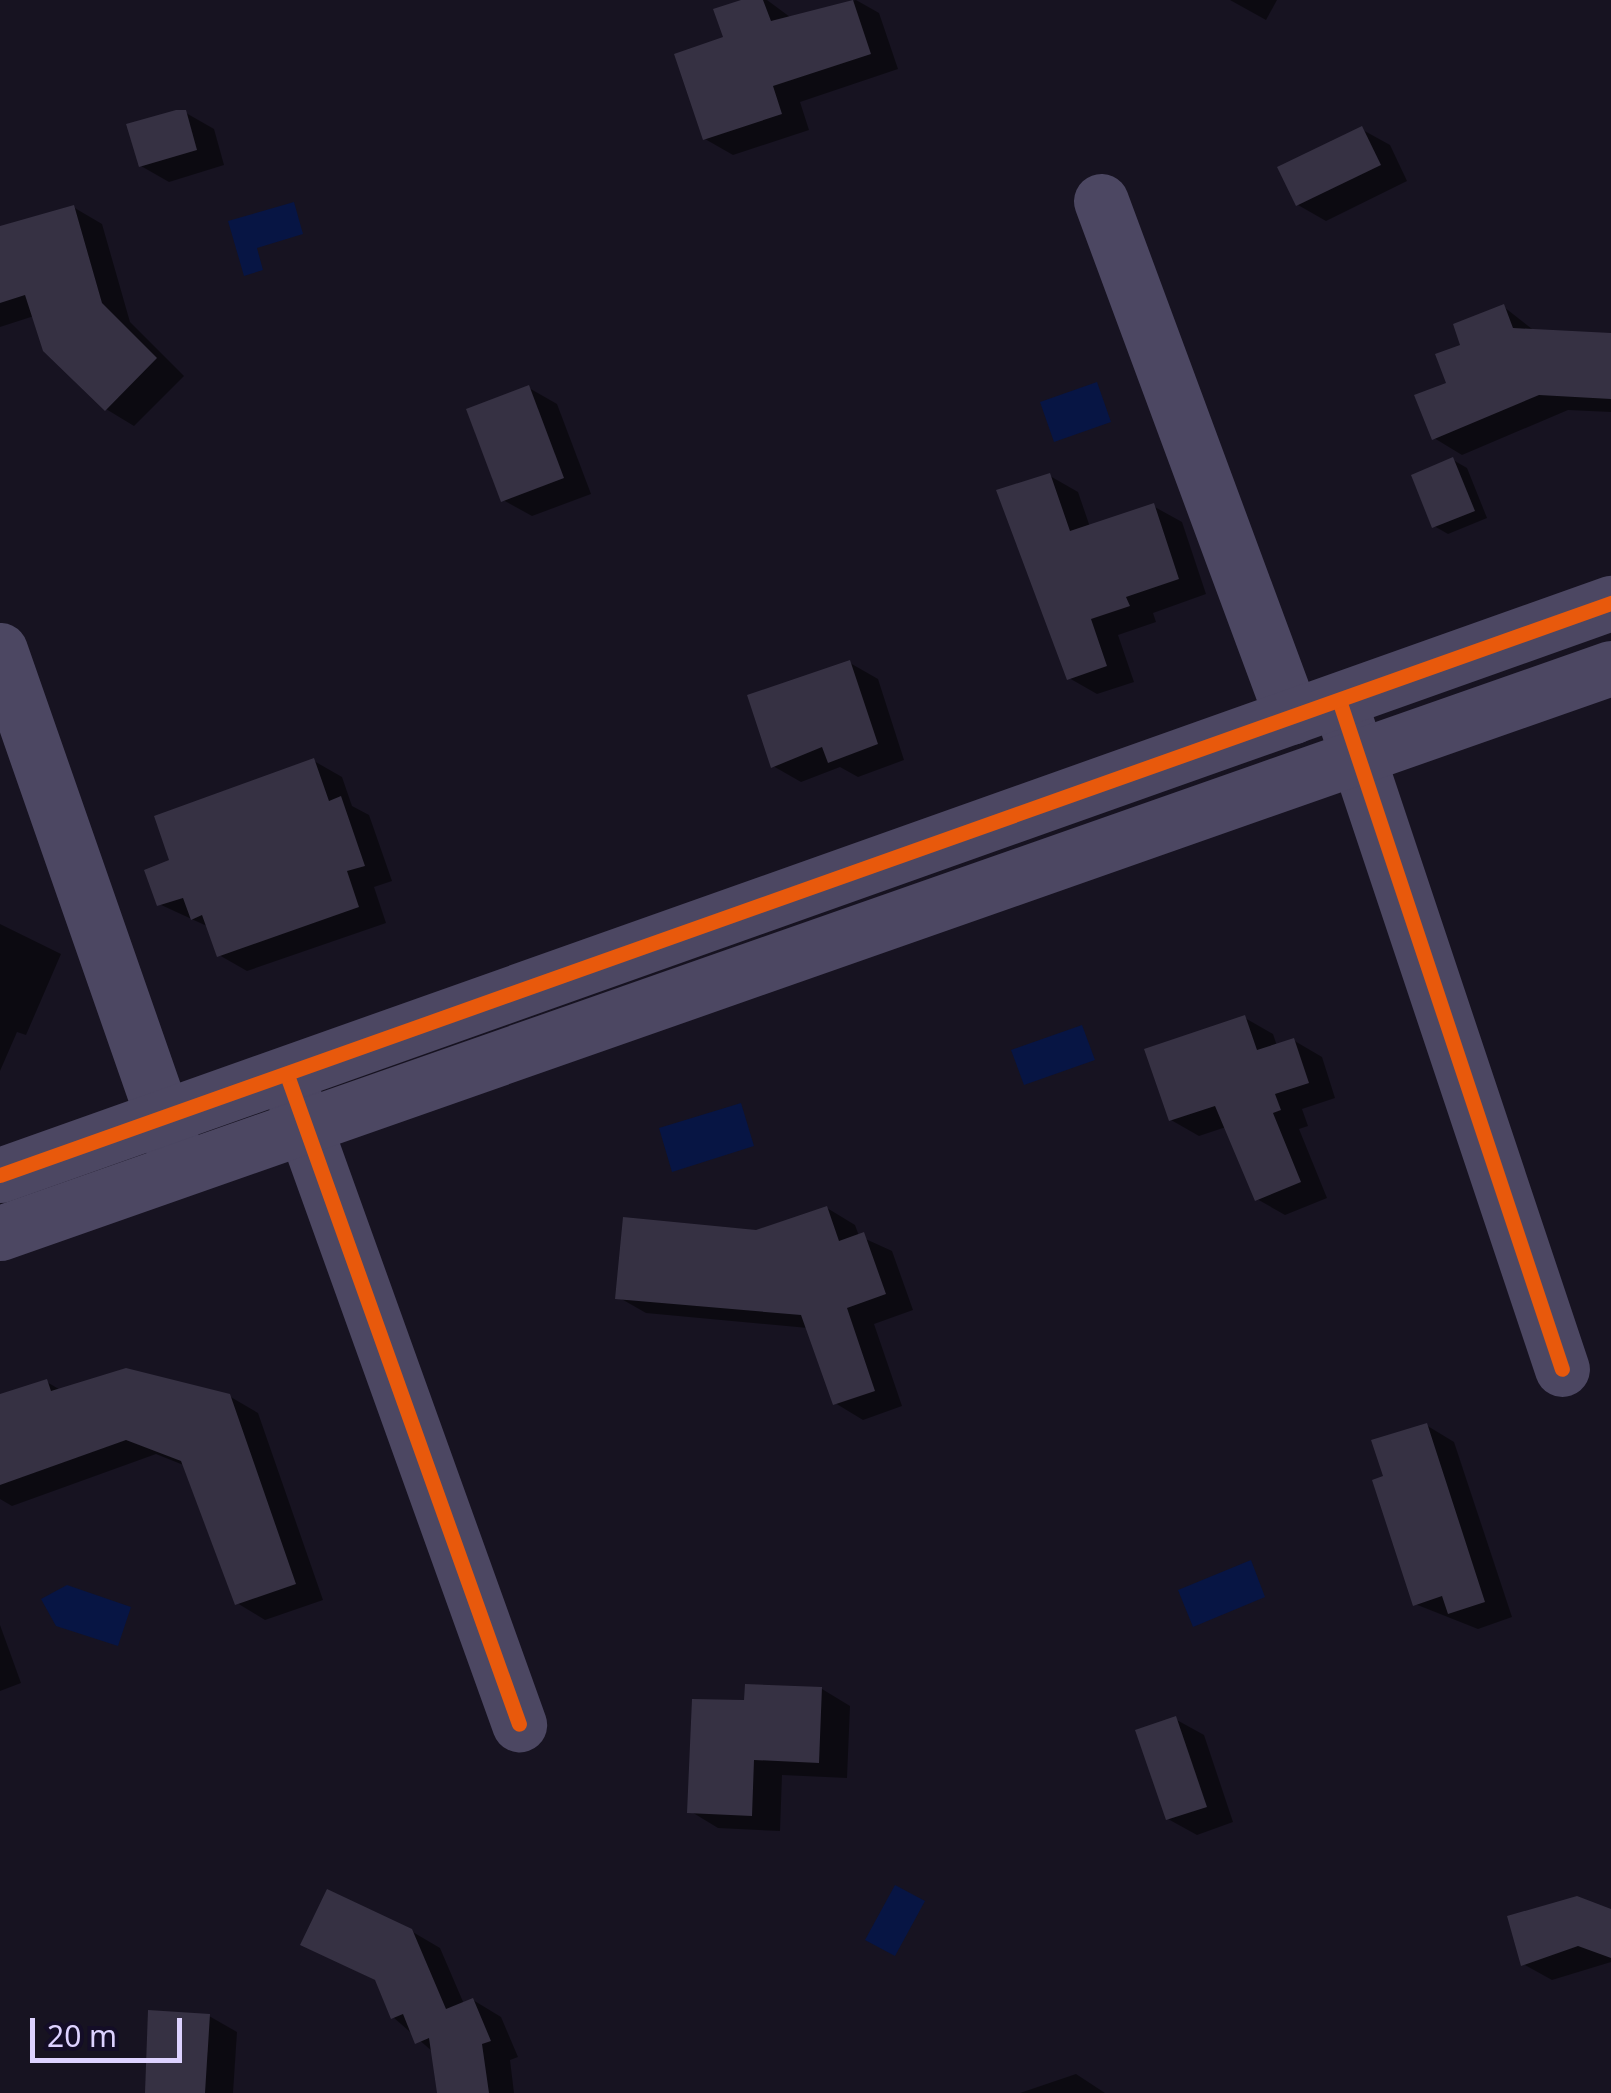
<!DOCTYPE html>
<style>
body{margin:0}
#map{position:relative;width:1611px;height:2093px;overflow:hidden;background:#171321;font-family:"Noto Sans",sans-serif}
div>[style]{position:absolute}
.water>*{inset:0;background:#071544}
.shadow>*{inset:0;background:#0007}
.building>*{inset:0;background:#363143}
.minor>*{height:55px;margin:-27.5px;padding:0 27.5px;transform-origin:27.5px;border-radius:27.5px;background:#4c4762}
.cycleway>*{height:15px;margin:-7.5px;padding:0 7.5px;transform-origin:7.5px;border-radius:7.5px;background:#e8590c}
span{translate:-50% -50%;white-space:nowrap;text-align:center;line-height:1.15;-webkit-text-stroke:10px #140d27;paint-order:stroke}
.scale{position:absolute;left:30px;top:2018px;width:152px;height:45px;box-sizing:border-box;border:5px solid #ddd2ff;border-top:0;padding-left:12px;font-size:30px;line-height:35px;white-space:nowrap;color:#ddd2ff;-webkit-text-stroke:8px #140d27;paint-order:stroke}
</style>
<div id="map">
<div class="water">
<div style="clip-path:polygon(294px 202px,303px 234px,257px 248px,263px 270px,244px 276px,228px 221px)"></div>
<div style="clip-path:polygon(1097px 382px,1111px 422px,1054px 442px,1040px 402px)"></div>
<div style="clip-path:polygon(1082px 1025px,1095px 1060px,1024px 1085px,1011px 1050px)"></div>
<div style="clip-path:polygon(741px 1103px,754px 1146px,672px 1172px,659px 1128px)"></div>
<div style="clip-path:polygon(1251px 1560px,1265px 1597px,1193px 1627px,1178px 1590px)"></div>
<div style="clip-path:polygon(67px 1585px,131px 1607px,118px 1646px,56px 1626px,41px 1599px)"></div>
<div style="clip-path:polygon(895px 1885px,925px 1901px,895px 1956px,865px 1940px)"></div>
</div>
<div class="shadow">
<div style="clip-path:polygon(749px 0,767px 0,790px 17px,856px 0,879px 13px,898px 69px,800px 102px,809px 130px,733px 155px,705px 139px,726px 39px)"></div>
<div style="clip-path:polygon(1230px 0,1277px 0,1266px 20px)"></div>
<div style="clip-path:polygon(186px 113px,214px 129px,224px 165px,169px 182px,141px 166px)"></div>
<div style="clip-path:polygon(1361px 129px,1390px 145px,1407px 181px,1326px 221px,1298px 205px)"></div>
<div style="clip-path:polygon(73px 207px,102px 224px,130px 322px,184px 376px,134px 426px,106px 409px,34px 316px,0 327px,0 240px)"></div>
<div style="clip-path:polygon(1504px 307px,1536px 332px,1611px 336px,1611px 412px,1568px 410px,1462px 455px,1434px 438px,1464px 346px)"></div>
<div style="clip-path:polygon(529px 388px,557px 404px,591px 494px,532px 516px,503px 500px)"></div>
<div style="clip-path:polygon(1453px 460px,1467px 468px,1487px 518px,1448px 534px,1434px 526px)"></div>
<div style="clip-path:polygon(1050px 476px,1078px 492px,1090px 527px,1153px 506px,1182px 522px,1206px 594px,1153px 613px,1156px 622px,1118px 635px,1134px 682px,1097px 694px,1069px 678px)"></div>
<div style="clip-path:polygon(850px 663px,878px 679px,904px 760px,858px 777px,840px 767px,801px 782px,773px 766px)"></div>
<div style="clip-path:polygon(314px 761px,342px 777px,352px 806px,369px 815px,392px 881px,374px 887px,386px 923px,247px 971px,219px 955px,209px 927px,159px 904px,172px 862px)"></div>
<div style="clip-path:polygon(0 924px,61px 954px,26px 1035px,17px 1032px,0 1071px)"></div>
<div style="clip-path:polygon(1245px 1018px,1273px 1034px,1277px 1046px,1293px 1040px,1322px 1057px,1335px 1098px,1302px 1109px,1308px 1126px,1299px 1129px,1327px 1198px,1285px 1215px,1257px 1199px,1226px 1127px,1199px 1136px,1171px 1120px)"></div>
<div style="clip-path:polygon(827px 1208px,855px 1225px,859px 1236px,892px 1251px,913px 1310px,874px 1324px,902px 1406px,863px 1420px,835px 1403px,808px 1328px,646px 1313px,618px 1297px,756px 1233px)"></div>
<div style="clip-path:polygon(47px 1382px,62px 1391px,229px 1396px,258px 1413px,323px 1600px,265px 1620px,237px 1603px,186px 1466px,156px 1454px,12px 1506px,0 1499px,0 1396px)"></div>
<div style="clip-path:polygon(1426px 1425px,1454px 1442px,1512px 1617px,1478px 1629px,1415px 1604px,1387px 1477px)"></div>
<div style="clip-path:polygon(0 1625px,21px 1683px,0 1691px)"></div>
<div style="clip-path:polygon(822px 1689px,850px 1706px,847px 1778px,782px 1775px,780px 1831px,718px 1828px,690px 1811px,746px 1703px)"></div>
<div style="clip-path:polygon(1175px 1719px,1204px 1735px,1233px 1822px,1197px 1835px,1168px 1819px)"></div>
<div style="clip-path:polygon(1611px 1912px,1611px 1962px,1552px 1980px,1523px 1964px)"></div>
<div style="clip-path:polygon(411px 1931px,440px 1948px,464px 2004px,473px 2000px,501px 2017px,518px 2057px,510px 2060px,514px 2093px,440px 2093px,433px 2052px,393px 2017px,379px 1982px,303px 1944px)"></div>
<div style="clip-path:polygon(209px 2016px,237px 2032px,233px 2093px,147px 2093px)"></div>
<div style="clip-path:polygon(1076px 2074px,1105px 2093px,1020px 2093px)"></div>
</div>
<div class="building">
<div style="clip-path:polygon(741px 0,763px 0,771px 21px,853px 0,871px 54px,773px 86px,782px 114px,703px 140px,674px 54px,723px 37px,713px 9px)"></div>
<div style="clip-path:polygon(176px 110px,186px 110px,197px 150px,139px 167px,126px 124px)"></div>
<div style="clip-path:polygon(1362px 126px,1381px 165px,1296px 206px,1277px 167px)"></div>
<div style="clip-path:polygon(74px 205px,102px 303px,157px 358px,105px 411px,43px 351px,25px 295px,0 303px,0 226px)"></div>
<div style="clip-path:polygon(1504px 304px,1513px 328px,1611px 333px,1611px 399px,1539px 395px,1432px 440px,1414px 395px,1446px 383px,1435px 354px,1460px 345px,1453px 324px)"></div>
<div style="clip-path:polygon(529px 385px,564px 478px,501px 502px,466px 409px)"></div>
<div style="clip-path:polygon(1453px 457px,1475px 511px,1432px 528px,1411px 475px)"></div>
<div style="clip-path:polygon(1050px 473px,1070px 531px,1154px 503px,1179px 579px,1126px 597px,1130px 606px,1091px 619px,1107px 666px,1067px 680px,996px 490px)"></div>
<div style="clip-path:polygon(850px 660px,878px 744px,828px 763px,822px 747px,771px 768px,747px 695px)"></div>
<div style="clip-path:polygon(314px 758px,329px 801px,341px 796px,365px 866px,347px 871px,359px 907px,217px 957px,202px 915px,191px 920px,183px 898px,157px 906px,144px 870px,169px 860px,154px 816px)"></div>
<div style="clip-path:polygon(1245px 1015px,1257px 1050px,1294px 1038px,1309px 1083px,1275px 1094px,1281px 1110px,1273px 1113px,1301px 1182px,1255px 1201px,1215px 1106px,1169px 1121px,1144px 1049px)"></div>
<div style="clip-path:polygon(827px 1206px,839px 1241px,864px 1232px,886px 1294px,847px 1308px,875px 1391px,833px 1405px,801px 1315px,615px 1299px,623px 1217px,756px 1230px)"></div>
<div style="clip-path:polygon(126px 1368px,230px 1394px,296px 1584px,235px 1605px,181px 1461px,126px 1440px,0 1485px,0 1394px,47px 1379px,51px 1391px)"></div>
<div style="clip-path:polygon(1427px 1423px,1485px 1602px,1448px 1614px,1442px 1596px,1413px 1606px,1372px 1480px,1383px 1476px,1371px 1440px)"></div>
<div style="clip-path:polygon(745px 1684px,822px 1687px,819px 1763px,754px 1760px,752px 1816px,687px 1813px,692px 1699px,744px 1700px)"></div>
<div style="clip-path:polygon(1176px 1716px,1207px 1807px,1166px 1820px,1135px 1730px)"></div>
<div style="clip-path:polygon(327px 1889px,412px 1929px,446px 2009px,473px 1998px,491px 2041px,482px 2044px,489px 2093px,437px 2093px,429px 2038px,415px 2044px,403px 2014px,391px 2019px,375px 1980px,300px 1945px)"></div>
<div style="clip-path:polygon(1577px 1896px,1611px 1909px,1611px 1958px,1578px 1946px,1521px 1966px,1507px 1916px)"></div>
<div style="clip-path:polygon(148px 2010px,210px 2014px,205px 2093px,145px 2093px)"></div>
</div>
<div class="minor">
<div style="left:1101px;top:201px;width:550px;rotate:69.69deg"></div>
<div style="left:0;top:650px;width:532px;rotate:70.78deg"></div>
<div style="left:1346px;top:722px;width:682px;rotate:71.54deg"></div>
<div style="left:292px;top:1092px;width:672px;rotate:70.24deg"></div>
<div style="left:0;top:1175px;width:1710px;rotate:-19.55deg"></div>
<div style="left:0;top:1233px;width:1707px;rotate:-19.33deg"></div>
</div>
<div class="cycleway">
<div style="left:1339px;top:700px;width:705px;rotate:71.57deg"></div>
<div style="left:287px;top:1075px;width:689px;rotate:70.33deg"></div>
<div style="left:0;top:1175px;width:1710px;rotate:-19.55deg"></div>
</div>
<div class="scale">20 m</div>
</div>
